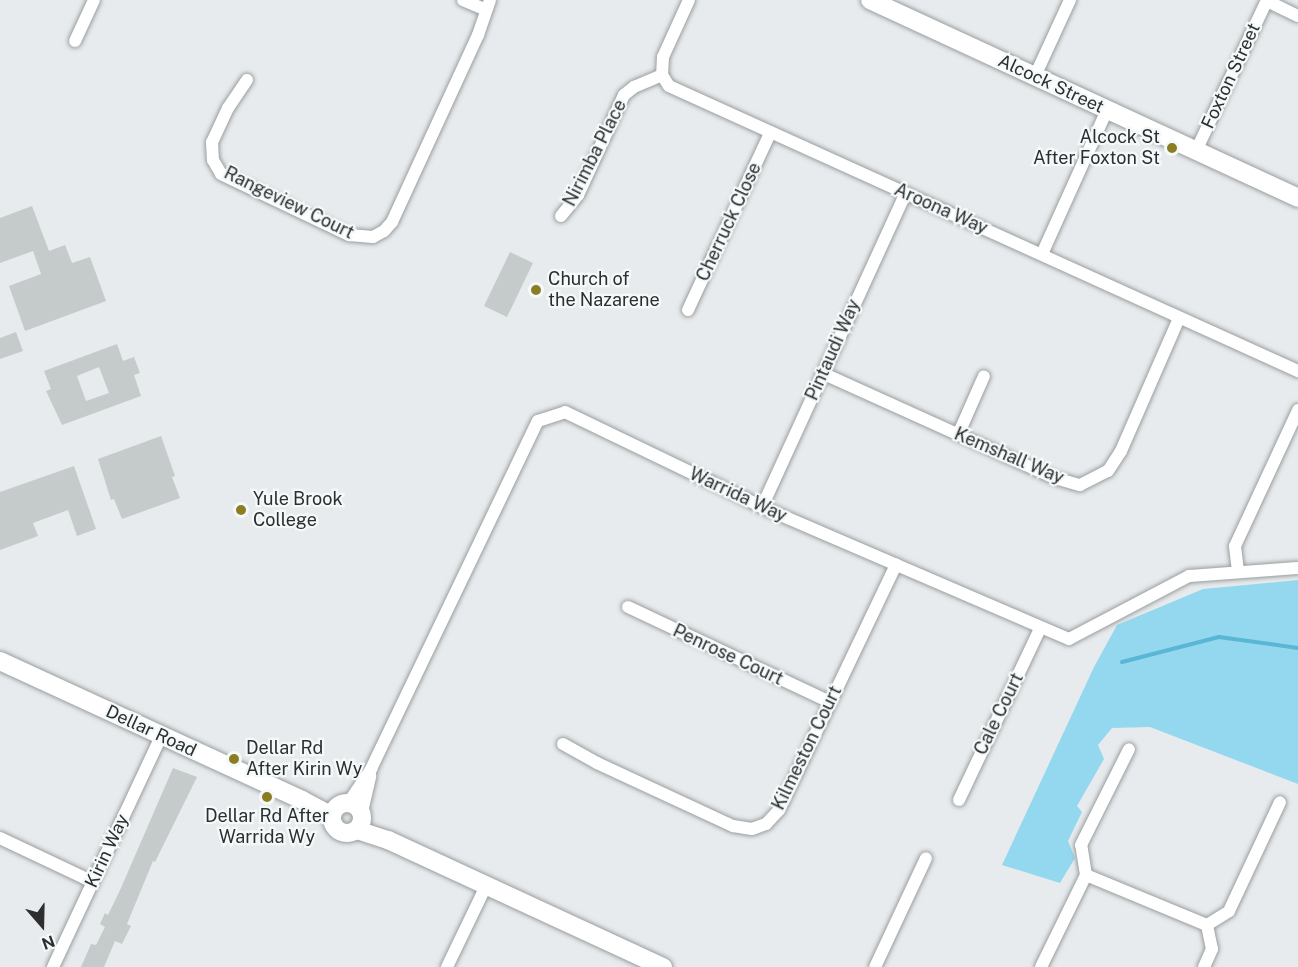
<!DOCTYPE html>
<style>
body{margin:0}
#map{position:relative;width:1298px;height:967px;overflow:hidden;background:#e7ebed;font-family:"Public Sans",sans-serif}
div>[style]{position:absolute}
.green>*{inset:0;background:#94d8ef}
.stream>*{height:4px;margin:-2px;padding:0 2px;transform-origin:2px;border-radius:2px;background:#59b6d4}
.building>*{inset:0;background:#c5cacb}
.roads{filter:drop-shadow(0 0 2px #9a9e9f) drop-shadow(0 0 2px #9a9e9f)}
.minor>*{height:12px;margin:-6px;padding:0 6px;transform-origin:6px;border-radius:6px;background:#fff}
.secondary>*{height:18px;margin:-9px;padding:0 9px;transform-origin:9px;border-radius:9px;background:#fff}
.secondary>.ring{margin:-9px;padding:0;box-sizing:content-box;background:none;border:18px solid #fff;border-radius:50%}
.dots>*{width:16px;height:16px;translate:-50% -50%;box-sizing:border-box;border:3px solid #f4f9fa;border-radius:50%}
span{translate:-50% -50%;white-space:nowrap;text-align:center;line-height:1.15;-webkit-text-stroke:4.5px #f4f9fa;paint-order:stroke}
.street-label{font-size:18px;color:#2c2e2f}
.poi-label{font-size:18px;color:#2c2e2f}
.right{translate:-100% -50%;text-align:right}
.left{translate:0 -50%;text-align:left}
.north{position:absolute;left:12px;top:895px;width:60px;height:60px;-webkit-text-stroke:4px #f4f9fa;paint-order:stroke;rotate:160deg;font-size:16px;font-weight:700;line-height:24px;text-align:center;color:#2c2e2f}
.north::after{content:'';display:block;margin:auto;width:21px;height:27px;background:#2c2e2f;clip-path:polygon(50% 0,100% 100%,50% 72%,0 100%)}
</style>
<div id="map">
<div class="green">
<div style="clip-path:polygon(1298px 580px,1298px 784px,1150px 727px,1112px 728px,1098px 745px,1104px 759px,1077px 806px,1082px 812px,1068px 841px,1075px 858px,1060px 883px,1002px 865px,1094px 667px,1117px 625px,1203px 589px)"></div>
</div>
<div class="stream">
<div style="left:1122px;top:662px;width:100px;rotate:-14.5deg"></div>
<div style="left:1219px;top:637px;width:80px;rotate:7.9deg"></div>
</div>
<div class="building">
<div style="clip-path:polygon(32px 206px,49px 251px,65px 245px,72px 263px,90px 257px,106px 301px,25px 331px,9px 286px,41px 274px,33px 251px,0 263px,0 218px)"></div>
<div style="clip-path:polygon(510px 252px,533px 263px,507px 317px,484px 306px)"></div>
<div style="clip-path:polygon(16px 332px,23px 351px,0 359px,0 338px)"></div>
<div style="clip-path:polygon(evenodd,117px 344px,123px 361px,134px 357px,140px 373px,134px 375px,141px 396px,62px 425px,46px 391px,51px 389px,44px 371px,117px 344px,99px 367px,109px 393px,86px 401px,77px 376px,99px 367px)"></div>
<div style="clip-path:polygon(161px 436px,175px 476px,172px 477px,180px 498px,122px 519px,114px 499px,111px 500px,98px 459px)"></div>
<div style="clip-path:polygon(74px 466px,96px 529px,77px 536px,68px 510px,33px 523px,38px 536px,0 550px,0 492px)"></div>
<div style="clip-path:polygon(173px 768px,197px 777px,155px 862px,153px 861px,127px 924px,131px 926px,122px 944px,115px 941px,104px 967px,81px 967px,91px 944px,96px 945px,105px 927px,100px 924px,105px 913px,108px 915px,121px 888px)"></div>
</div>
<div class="roads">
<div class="minor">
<div style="left:463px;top:0;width:25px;rotate:23deg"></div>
<div style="left:689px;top:0;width:63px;rotate:114.5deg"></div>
<div style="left:663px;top:57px;width:18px;rotate:93deg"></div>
<div style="left:662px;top:75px;width:13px;rotate:58deg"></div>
<div style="left:669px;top:86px;width:691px;rotate:24.38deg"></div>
<div style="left:1267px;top:1px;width:34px;rotate:26deg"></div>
<div style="left:75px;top:41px;width:45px;rotate:-65.1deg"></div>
<div style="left:1035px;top:76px;width:84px;rotate:-65.3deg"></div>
<div style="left:247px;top:80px;width:34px;rotate:124deg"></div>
<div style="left:228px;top:108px;width:38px;rotate:115deg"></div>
<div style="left:212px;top:142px;width:18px;rotate:87deg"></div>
<div style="left:213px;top:160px;width:16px;rotate:60deg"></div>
<div style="left:221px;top:174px;width:142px;rotate:25.5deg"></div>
<div style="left:349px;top:235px;width:24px;rotate:5deg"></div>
<div style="left:373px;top:237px;width:13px;rotate:-29deg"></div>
<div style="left:384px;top:231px;width:12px;rotate:-48deg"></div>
<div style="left:392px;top:222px;width:206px;rotate:-65.3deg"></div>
<div style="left:478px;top:35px;width:37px;rotate:-71deg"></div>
<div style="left:1196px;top:151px;width:167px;rotate:-64.8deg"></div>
<div style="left:561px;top:216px;width:27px;rotate:-51deg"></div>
<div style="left:578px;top:195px;width:110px;rotate:-65.3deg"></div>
<div style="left:624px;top:95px;width:13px;rotate:-39deg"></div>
<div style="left:634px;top:87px;width:30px;rotate:-23deg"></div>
<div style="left:1042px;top:254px;width:158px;rotate:-65.7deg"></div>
<div style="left:688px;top:310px;width:195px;rotate:-65.1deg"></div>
<div style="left:822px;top:373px;width:256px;rotate:24.3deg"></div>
<div style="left:1055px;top:478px;width:26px;rotate:16deg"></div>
<div style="left:1080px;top:485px;width:31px;rotate:-27deg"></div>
<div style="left:1108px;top:471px;width:24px;rotate:-57deg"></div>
<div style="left:1121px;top:451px;width:145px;rotate:-66.4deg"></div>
<div style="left:958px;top:435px;width:64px;rotate:-66.2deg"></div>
<div style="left:762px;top:507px;width:344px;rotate:-65.4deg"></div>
<div style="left:1238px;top:571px;width:25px;rotate:-97deg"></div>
<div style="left:1235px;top:546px;width:150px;rotate:-65.1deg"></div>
<div style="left:628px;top:607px;width:223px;rotate:25.2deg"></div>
<div style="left:563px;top:744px;width:39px;rotate:29deg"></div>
<div style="left:597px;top:763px;width:150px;rotate:24.9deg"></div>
<div style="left:733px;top:826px;width:19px;rotate:9deg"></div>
<div style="left:752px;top:829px;width:15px;rotate:-20deg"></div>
<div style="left:766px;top:824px;width:19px;rotate:-47deg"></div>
<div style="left:779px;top:810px;width:272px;rotate:-64.5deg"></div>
<div style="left:959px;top:800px;width:189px;rotate:-64.7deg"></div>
<div style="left:349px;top:802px;width:40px;rotate:-56deg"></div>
<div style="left:371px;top:769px;width:386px;rotate:-64.4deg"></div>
<div style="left:538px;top:421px;width:28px;rotate:-18deg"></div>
<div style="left:565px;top:412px;width:219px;rotate:25.7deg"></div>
<div style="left:762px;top:507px;width:334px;rotate:23.3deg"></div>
<div style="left:1069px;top:639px;width:136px;rotate:-27.7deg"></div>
<div style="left:1189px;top:576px;width:109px;rotate:-4.2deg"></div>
<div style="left:362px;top:812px;width:37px;rotate:-77deg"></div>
<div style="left:0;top:838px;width:103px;rotate:25.3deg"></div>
<div style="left:1086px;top:875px;width:30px;rotate:-99deg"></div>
<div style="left:1081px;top:845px;width:107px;rotate:-63.4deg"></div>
<div style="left:53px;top:967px;width:255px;rotate:-64.9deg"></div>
<div style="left:447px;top:967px;width:90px;rotate:-64.3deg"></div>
<div style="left:875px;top:967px;width:120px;rotate:-64.9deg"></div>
<div style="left:1041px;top:967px;width:102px;rotate:-63.9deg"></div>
<div style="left:1086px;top:875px;width:131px;rotate:22.5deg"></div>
<div style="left:1207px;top:925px;width:26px;rotate:-32deg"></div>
<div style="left:1229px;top:911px;width:120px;rotate:-64.9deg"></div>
<div style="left:1204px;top:967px;width:20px;rotate:-66deg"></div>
<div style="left:1212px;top:949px;width:25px;rotate:-102deg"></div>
</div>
<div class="secondary">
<div style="left:870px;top:0;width:472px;rotate:24.8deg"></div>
<div style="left:0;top:661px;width:332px;rotate:24.7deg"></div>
<div style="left:302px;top:800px;width:34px;rotate:28deg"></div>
<div class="ring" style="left:332px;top:803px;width:12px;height:12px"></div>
<div style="left:357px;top:830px;width:33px;rotate:18deg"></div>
<div style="left:388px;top:840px;width:303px;rotate:24.8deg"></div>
</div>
</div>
<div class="dots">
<div style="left:1172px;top:148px;background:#8c7d23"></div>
<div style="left:536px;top:290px;background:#8c7d23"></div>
<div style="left:241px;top:510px;background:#8c7d23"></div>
<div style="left:234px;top:759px;background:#8c7d23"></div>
<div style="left:267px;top:797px;background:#8c7d23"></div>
</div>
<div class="street-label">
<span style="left:1231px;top:76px;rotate:-65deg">Foxton Street</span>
<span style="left:1051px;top:84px;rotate:25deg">Alcock Street</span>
<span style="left:595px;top:153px;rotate:-63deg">Nirimba Place</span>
<span style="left:289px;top:203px;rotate:26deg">Rangeview Court</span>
<span style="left:941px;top:209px;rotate:24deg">Aroona Way</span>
<span style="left:729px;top:222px;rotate:-65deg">Cherruck Close</span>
<span style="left:833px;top:350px;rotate:-66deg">Pintaudi Way</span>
<span style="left:1009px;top:456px;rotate:23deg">Kemshall Way</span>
<span style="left:738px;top:495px;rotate:25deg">Warrida Way</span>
<span style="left:728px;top:655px;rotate:25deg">Penrose Court</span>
<span style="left:999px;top:714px;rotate:-64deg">Cale Court</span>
<span style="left:151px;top:731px;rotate:25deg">Dellar Road</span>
<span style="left:807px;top:748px;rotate:-64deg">Kilmeston Court</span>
<span style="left:107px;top:851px;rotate:-65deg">Kirin Way</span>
</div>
<div class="poi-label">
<span class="right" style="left:1160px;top:148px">Alcock St<br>After Foxton St</span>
<span class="left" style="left:548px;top:290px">Church of<br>the Nazarene</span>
<span class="left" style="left:253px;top:510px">Yule Brook<br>College</span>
<span class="left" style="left:246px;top:759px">Dellar Rd<br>After Kirin Wy</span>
<span style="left:267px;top:827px">Dellar Rd After<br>Warrida Wy</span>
</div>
<div class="north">N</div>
</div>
